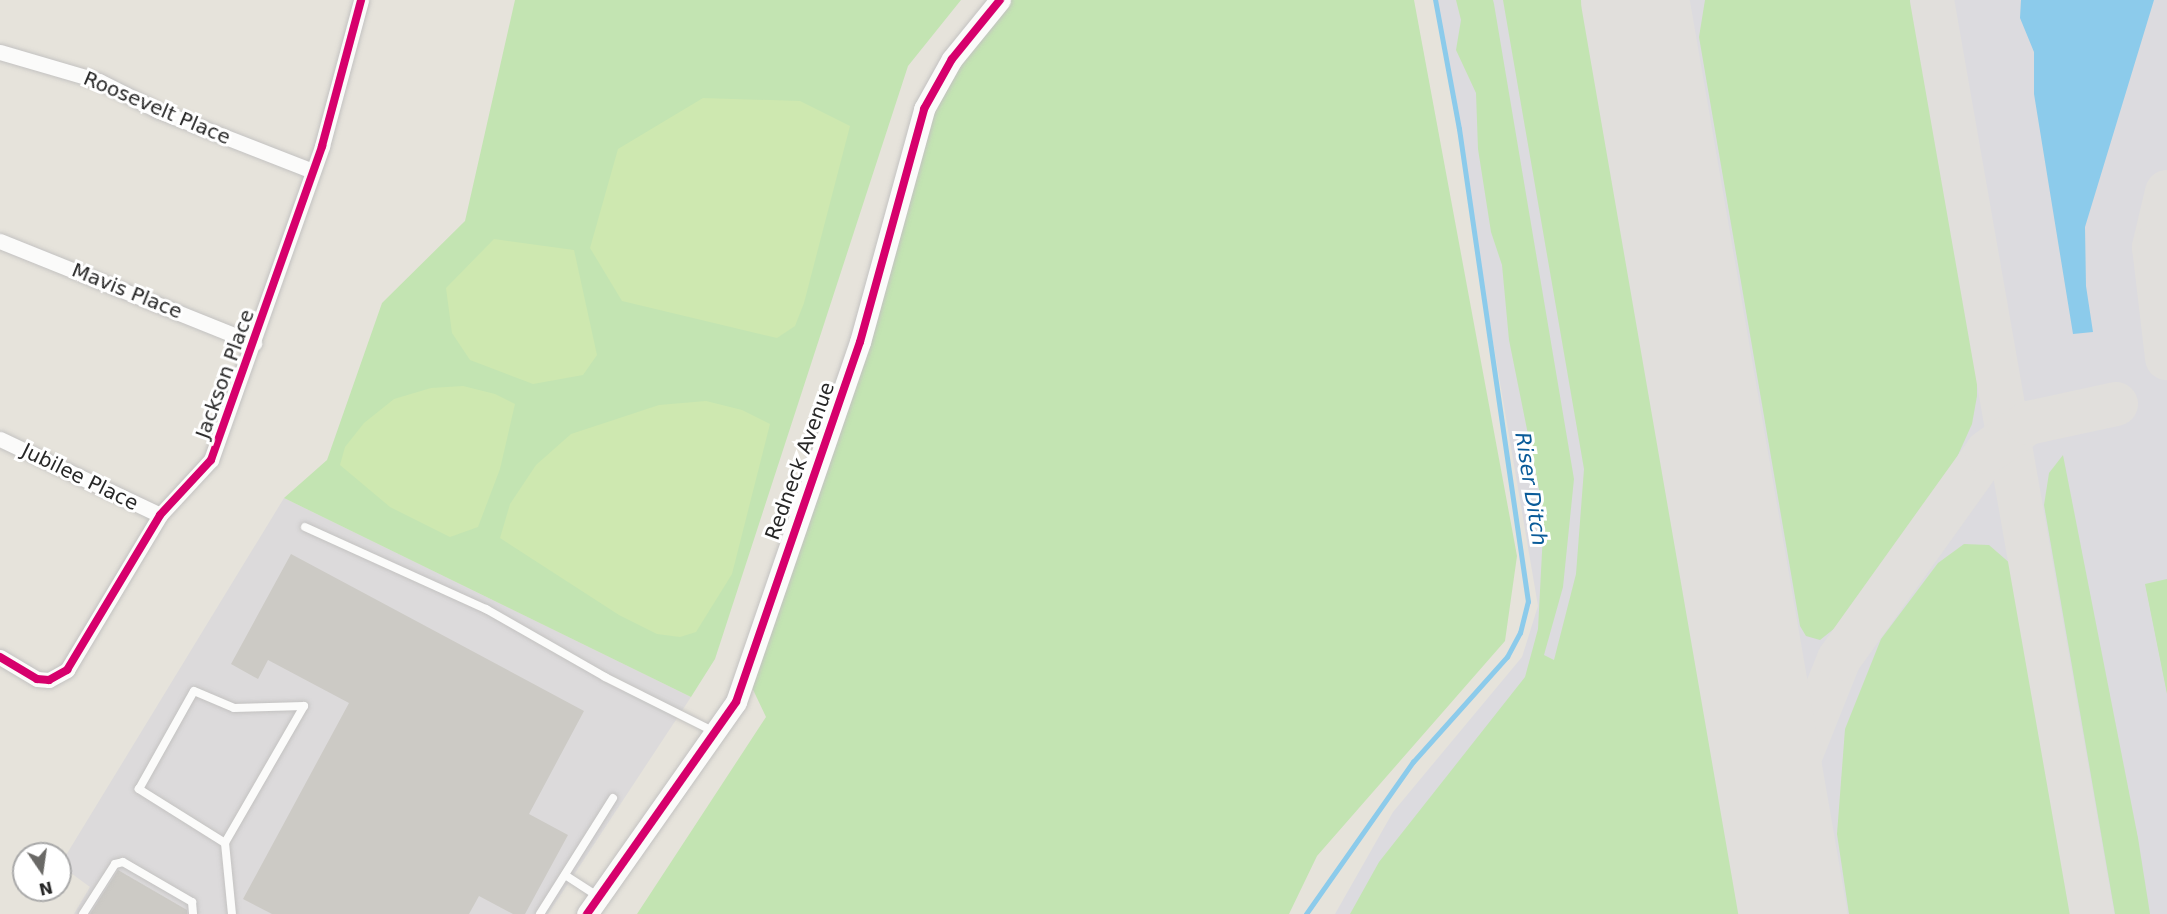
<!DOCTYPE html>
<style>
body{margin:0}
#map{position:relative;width:2167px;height:914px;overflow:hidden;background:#e6e3db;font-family:"DejaVu Sans",sans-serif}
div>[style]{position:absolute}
.industrial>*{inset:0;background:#dcdadb}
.airport>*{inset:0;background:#dcdbdf}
.green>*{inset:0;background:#c3e4b2}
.pitch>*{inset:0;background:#cee8b0}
.water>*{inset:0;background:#8ccbeb}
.stream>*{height:4.5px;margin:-2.25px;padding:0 2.25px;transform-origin:2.25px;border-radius:2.25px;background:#8ccbeb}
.taxiway>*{height:44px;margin:-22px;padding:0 22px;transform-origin:22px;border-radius:22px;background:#e1dfdc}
.runway>*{height:108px;margin:-54px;padding:0 54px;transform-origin:54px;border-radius:54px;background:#e1dfdc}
.building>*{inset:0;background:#cccac5}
.roads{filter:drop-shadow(0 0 2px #c3c2c1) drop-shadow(0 0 2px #c3c2c1)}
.lane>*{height:8px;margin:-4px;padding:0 4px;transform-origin:4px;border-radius:4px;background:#fbfbfa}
.street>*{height:15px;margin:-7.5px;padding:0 7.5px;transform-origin:7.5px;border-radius:7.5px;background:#fbfbfa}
.secondary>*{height:21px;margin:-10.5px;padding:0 10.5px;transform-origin:10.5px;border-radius:10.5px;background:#fbfbfa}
.cycleway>*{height:8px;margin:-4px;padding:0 4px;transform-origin:4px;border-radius:4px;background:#d6006c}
span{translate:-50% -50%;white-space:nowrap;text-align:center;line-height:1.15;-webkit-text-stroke:6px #fff;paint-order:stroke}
.street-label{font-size:20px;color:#272727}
.water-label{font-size:21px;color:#095b99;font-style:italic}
.north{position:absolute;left:12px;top:842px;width:60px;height:60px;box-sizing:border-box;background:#fff;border:2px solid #a9a9a9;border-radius:50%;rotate:167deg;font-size:16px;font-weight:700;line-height:24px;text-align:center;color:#272727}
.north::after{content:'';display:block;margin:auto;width:21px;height:27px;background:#6a6966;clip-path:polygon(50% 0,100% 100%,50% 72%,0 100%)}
</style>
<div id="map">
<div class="industrial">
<div style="clip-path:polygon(284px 498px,691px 697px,548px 914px,74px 914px,90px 887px,60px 865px)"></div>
</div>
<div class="airport">
<div style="clip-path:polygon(1435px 0,2167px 0,2167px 914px,1335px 914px,1393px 812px,1522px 657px,1538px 606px)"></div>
</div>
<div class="green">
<div style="clip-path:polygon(515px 0,961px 0,908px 66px,715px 659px,691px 697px,284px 498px,327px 460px,382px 303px,465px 221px)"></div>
<div style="clip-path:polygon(1008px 0,1414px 0,1517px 556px,1505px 641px,1317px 856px,1289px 914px,637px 914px,766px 717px,746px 675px,924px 109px)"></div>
<div style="clip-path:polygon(1456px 0,1493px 0,1494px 4px,1574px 479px,1563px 587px,1544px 655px,1554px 660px,1576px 574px,1584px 469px,1503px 0,1583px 0,1741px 914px,1350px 914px,1379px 862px,1525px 677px,1538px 629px,1544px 514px,1509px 340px,1502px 265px,1491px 232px,1478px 149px,1476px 93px,1456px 50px,1461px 20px)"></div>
<div style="clip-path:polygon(1705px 0,1914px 0,1977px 363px,1977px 396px,1972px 424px,1954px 464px,1840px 624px,1820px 640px,1806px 636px,1800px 626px,1699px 37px)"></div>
<div style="clip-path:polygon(2063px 455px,2138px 838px,2150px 914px,2115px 914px,2044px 505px,2049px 473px)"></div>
<div style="clip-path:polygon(1964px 544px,1989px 545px,2012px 565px,2073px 914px,1849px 914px,1837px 834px,1845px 729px,1881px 639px,1938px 563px)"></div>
<div style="clip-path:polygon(2167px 579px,2167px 694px,2145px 584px)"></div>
</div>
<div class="pitch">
<div style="clip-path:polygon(703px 98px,800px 101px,850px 126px,804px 303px,795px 326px,777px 338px,622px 301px,590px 248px,618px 149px)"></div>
<div style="clip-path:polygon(494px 239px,574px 250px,597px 355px,583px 375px,533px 384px,470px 360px,452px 333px,446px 288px)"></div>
<div style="clip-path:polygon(463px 386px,495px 394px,515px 404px,500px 469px,478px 527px,450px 537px,390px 507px,340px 465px,345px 447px,364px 423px,394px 399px,431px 388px)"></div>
<div style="clip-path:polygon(706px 401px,742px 410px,770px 424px,732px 574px,696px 632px,680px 637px,657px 634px,619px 615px,500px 538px,510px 504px,536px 465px,571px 434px,659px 405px)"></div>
</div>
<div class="water">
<div style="clip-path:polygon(2021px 0,2154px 0,2085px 227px,2086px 286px,2093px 332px,2073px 334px,2034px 94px,2034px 52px,2020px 18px)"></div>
</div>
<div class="stream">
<div style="left:1306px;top:914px;width:186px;rotate:-54.9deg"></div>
<div style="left:1413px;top:762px;width:141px;rotate:-48.2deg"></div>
<div style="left:1507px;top:657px;width:27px;rotate:-62deg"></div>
<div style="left:1520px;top:633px;width:32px;rotate:-76deg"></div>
<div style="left:1528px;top:602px;width:478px;rotate:-98.3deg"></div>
<div style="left:1459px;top:129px;width:131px;rotate:-100.5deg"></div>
</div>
<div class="taxiway">
<div style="left:1932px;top:0;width:928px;rotate:80.07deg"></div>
<div style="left:1640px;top:32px;width:34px;rotate:-69deg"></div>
<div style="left:2167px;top:192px;width:57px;rotate:103.3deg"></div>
<div style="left:2154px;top:247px;width:112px;rotate:83.3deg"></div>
<div style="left:1791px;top:902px;width:65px;rotate:-91.8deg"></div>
<div style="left:1789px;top:837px;width:73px;rotate:-83.7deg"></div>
<div style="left:1797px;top:764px;width:113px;rotate:-68.2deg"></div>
<div style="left:1839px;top:659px;width:254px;rotate:-54.4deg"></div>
<div style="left:1987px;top:452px;width:50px;rotate:-35.3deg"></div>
<div style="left:2028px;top:423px;width:90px;rotate:-12.2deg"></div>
</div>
<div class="runway">
<div style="left:1635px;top:0;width:928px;rotate:80.19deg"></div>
</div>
<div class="building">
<div style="clip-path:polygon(291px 554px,584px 711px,529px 814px,568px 835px,525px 914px,513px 914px,479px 896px,469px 914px,272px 914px,243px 899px,349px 703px,268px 660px,258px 679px,231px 664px)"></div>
<div style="clip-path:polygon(118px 870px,187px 910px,187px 914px,90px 914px)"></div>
</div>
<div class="roads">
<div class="lane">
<div style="left:305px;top:527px;width:199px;rotate:24.4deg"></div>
<div style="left:486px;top:609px;width:137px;rotate:29.7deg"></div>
<div style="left:605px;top:677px;width:121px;rotate:26.6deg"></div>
<div style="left:225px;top:843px;width:102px;rotate:-147.9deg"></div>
<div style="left:139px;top:789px;width:112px;rotate:-60.7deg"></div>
<div style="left:194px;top:691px;width:43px;rotate:23deg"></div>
<div style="left:234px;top:708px;width:70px;rotate:-1.6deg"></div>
<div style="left:304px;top:706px;width:158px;rotate:120deg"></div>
<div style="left:225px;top:843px;width:71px;rotate:84.4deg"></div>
<div style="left:565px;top:875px;width:38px;rotate:33deg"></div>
<div style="left:83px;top:914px;width:59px;rotate:-57.4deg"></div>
<div style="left:115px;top:864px;width:8px;rotate:-14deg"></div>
<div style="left:123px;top:862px;width:80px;rotate:30.1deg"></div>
<div style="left:192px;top:902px;width:12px;rotate:85deg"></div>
<div style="left:540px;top:914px;width:137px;rotate:-57.8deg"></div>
</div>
<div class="street">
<div style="left:0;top:52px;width:103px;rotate:16.3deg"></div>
<div style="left:99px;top:81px;width:67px;rotate:26.6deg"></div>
<div style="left:159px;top:111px;width:165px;rotate:21.3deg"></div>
<div style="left:0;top:241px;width:274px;rotate:21.9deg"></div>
<div style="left:0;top:439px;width:177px;rotate:25.4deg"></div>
<div style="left:0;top:657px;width:43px;rotate:30.7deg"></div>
<div style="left:37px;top:679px;width:12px;rotate:5deg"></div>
<div style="left:49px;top:680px;width:21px;rotate:-29deg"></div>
<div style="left:67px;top:670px;width:181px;rotate:-59deg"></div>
<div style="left:160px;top:515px;width:75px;rotate:-47.2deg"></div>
<div style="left:211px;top:460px;width:333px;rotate:-70.5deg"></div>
<div style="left:322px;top:146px;width:151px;rotate:-75deg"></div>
</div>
<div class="secondary">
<div style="left:587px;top:914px;width:259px;rotate:-54.9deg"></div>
<div style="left:736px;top:702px;width:381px;rotate:-71deg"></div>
<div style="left:860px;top:342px;width:242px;rotate:-74.6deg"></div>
<div style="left:924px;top:109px;width:57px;rotate:-60.8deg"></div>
<div style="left:952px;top:59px;width:76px;rotate:-50.9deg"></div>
</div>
</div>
<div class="cycleway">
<div style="left:0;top:657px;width:43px;rotate:30.7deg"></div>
<div style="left:37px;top:679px;width:12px;rotate:5deg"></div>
<div style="left:49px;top:680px;width:21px;rotate:-29deg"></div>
<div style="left:67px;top:670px;width:181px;rotate:-59deg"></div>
<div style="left:160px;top:515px;width:75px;rotate:-47.2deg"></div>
<div style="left:211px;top:460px;width:333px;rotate:-70.5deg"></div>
<div style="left:322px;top:146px;width:151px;rotate:-75deg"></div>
<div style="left:587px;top:914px;width:259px;rotate:-54.9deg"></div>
<div style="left:736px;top:702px;width:381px;rotate:-71deg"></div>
<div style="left:860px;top:342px;width:242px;rotate:-74.6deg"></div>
<div style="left:924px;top:109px;width:57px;rotate:-60.8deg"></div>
<div style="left:952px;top:59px;width:76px;rotate:-50.9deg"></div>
</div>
<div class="street-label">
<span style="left:157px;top:108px;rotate:23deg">Roosevelt Place</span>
<span style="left:127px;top:291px;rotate:22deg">Mavis Place</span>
<span style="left:225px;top:374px;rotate:-70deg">Jackson Place</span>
<span style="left:800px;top:461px;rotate:-70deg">Redneck Avenue</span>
<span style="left:80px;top:477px;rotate:26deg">Jubilee Place</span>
</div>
<div class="water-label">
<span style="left:1531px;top:489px;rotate:81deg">Riser Ditch</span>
</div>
<div class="north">N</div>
</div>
